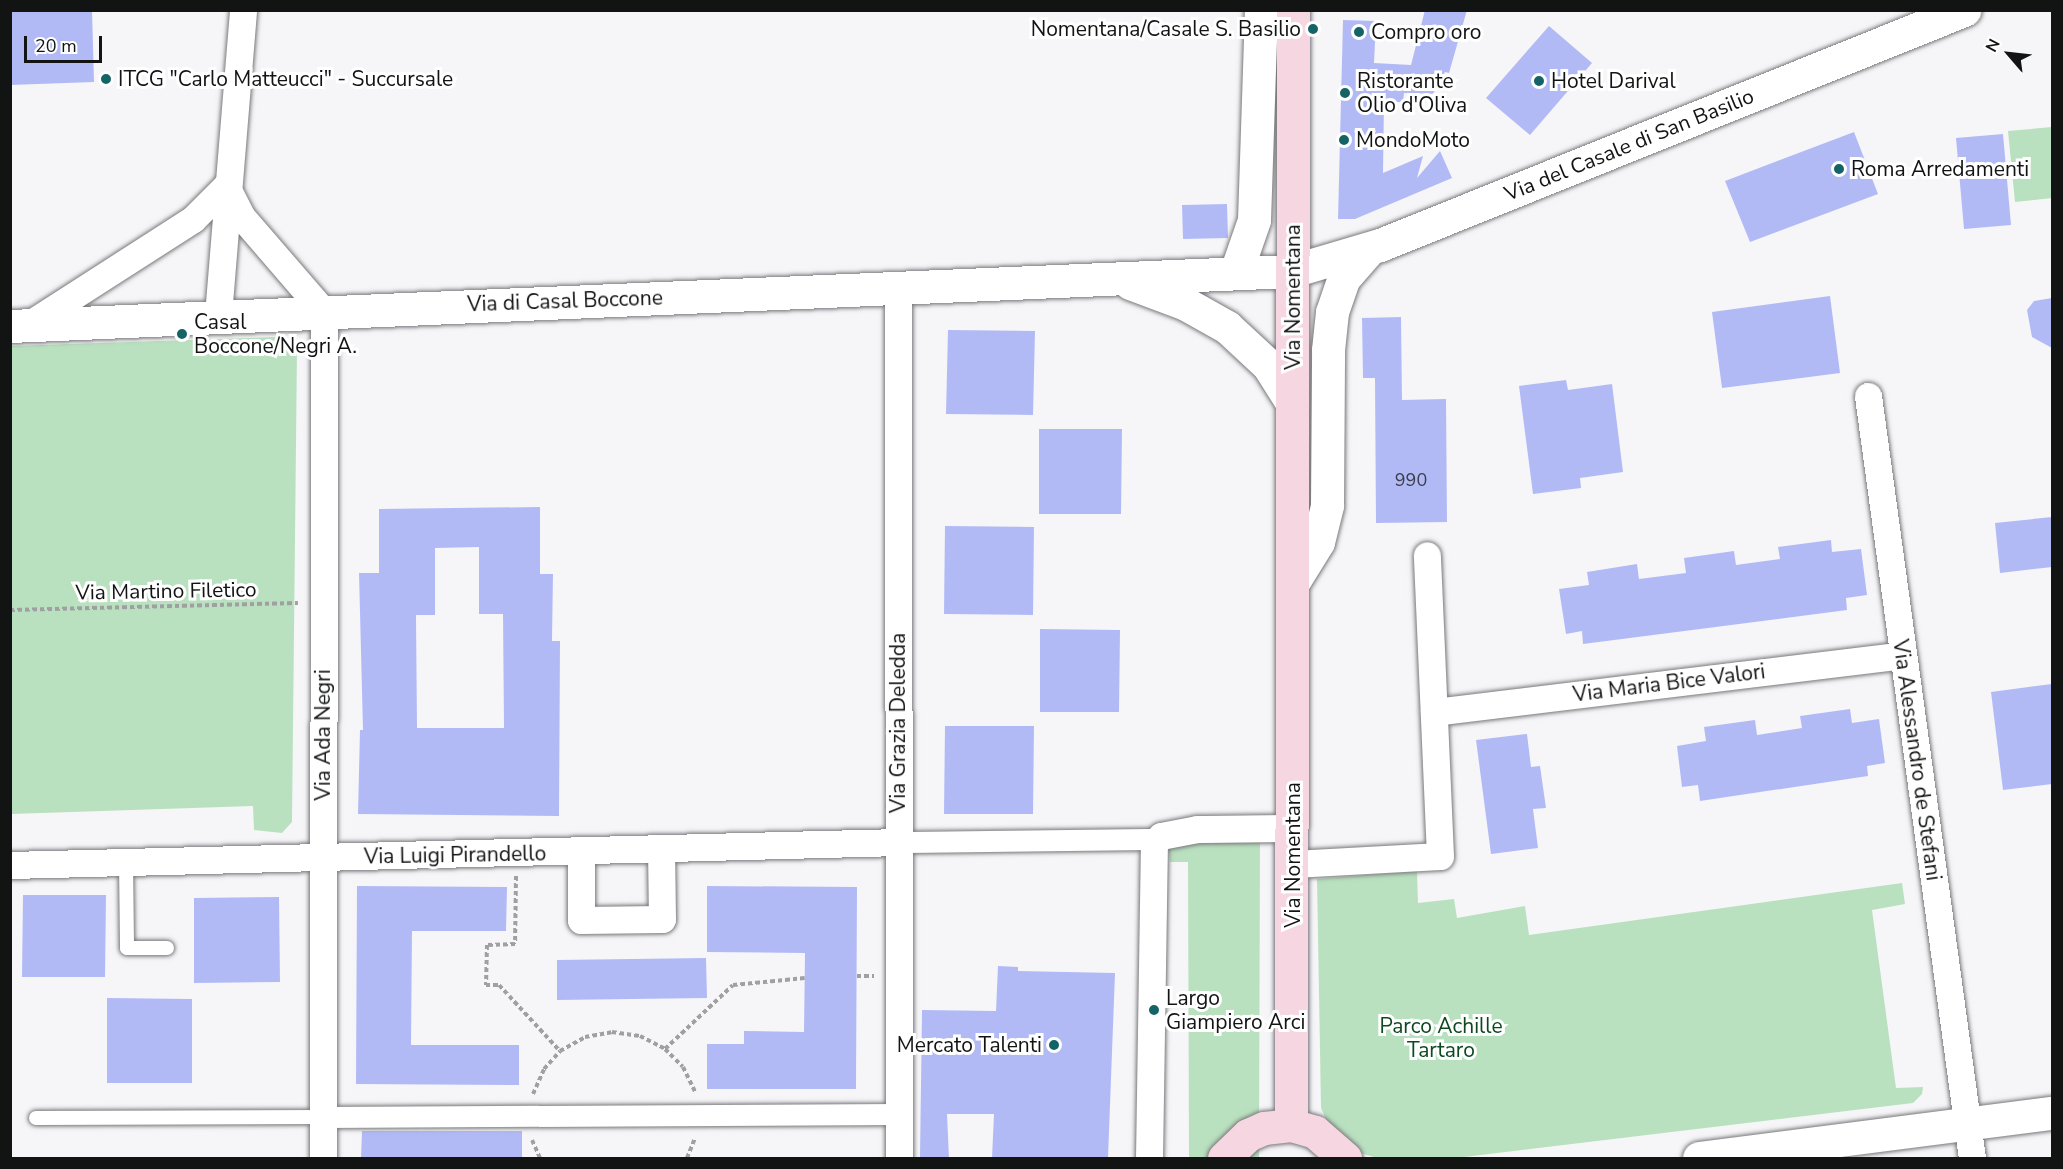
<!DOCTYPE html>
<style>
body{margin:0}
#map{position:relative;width:2063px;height:1169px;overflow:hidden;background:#f6f6f9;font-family:"Nunito Sans",sans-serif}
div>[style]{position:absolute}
.green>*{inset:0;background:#b9e1bf}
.building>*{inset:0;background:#b2baf6}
.path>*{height:4px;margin-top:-2px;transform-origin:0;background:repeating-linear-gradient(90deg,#a0a0a2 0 4.5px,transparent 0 7.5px)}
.roads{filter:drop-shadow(0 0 2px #79797c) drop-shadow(0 0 2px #79797c)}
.service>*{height:14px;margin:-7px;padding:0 7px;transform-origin:7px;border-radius:7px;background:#fff}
.pedestrian>*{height:21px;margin:-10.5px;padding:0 10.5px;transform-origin:10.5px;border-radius:10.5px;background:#fff}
.minor>*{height:27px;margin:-13.5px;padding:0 13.5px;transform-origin:13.5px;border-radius:13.5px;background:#fff}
.tertiary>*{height:33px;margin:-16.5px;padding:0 16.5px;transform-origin:16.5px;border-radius:16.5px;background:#fff}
.secondary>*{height:33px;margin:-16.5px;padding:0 16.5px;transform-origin:16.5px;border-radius:16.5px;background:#f6d6e0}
.dots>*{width:16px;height:16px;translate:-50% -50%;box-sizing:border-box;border:3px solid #fff;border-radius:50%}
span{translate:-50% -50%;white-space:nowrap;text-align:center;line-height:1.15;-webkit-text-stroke:6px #fff;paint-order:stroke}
.number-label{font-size:18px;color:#3a3d4c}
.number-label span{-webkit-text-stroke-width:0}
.poi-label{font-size:21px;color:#121313}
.right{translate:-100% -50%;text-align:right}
.left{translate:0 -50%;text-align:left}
.street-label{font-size:21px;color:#121313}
.park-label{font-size:21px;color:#0d491f}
.frame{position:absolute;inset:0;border:12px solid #121313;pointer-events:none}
.north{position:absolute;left:1979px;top:24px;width:60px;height:60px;-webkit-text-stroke:4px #fff;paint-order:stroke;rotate:298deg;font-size:16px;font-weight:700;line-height:24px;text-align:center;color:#121313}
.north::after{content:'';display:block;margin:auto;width:21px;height:27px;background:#121313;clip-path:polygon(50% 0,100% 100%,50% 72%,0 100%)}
.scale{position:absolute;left:24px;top:36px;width:78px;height:27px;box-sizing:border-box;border:3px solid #121313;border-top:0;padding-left:8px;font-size:18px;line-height:21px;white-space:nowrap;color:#121313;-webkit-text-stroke:4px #fff;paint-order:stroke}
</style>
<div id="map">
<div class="green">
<div style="clip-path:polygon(2052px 127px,2052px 198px,2015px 202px,2008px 131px)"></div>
<div style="clip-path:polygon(277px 337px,297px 350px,292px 822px,282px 833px,254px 830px,253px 806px,11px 814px,11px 346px)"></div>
<div style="clip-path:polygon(1260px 839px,1259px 1158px,1189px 1158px,1188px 862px,1170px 862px,1168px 844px)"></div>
<div style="clip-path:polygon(1417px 871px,1418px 903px,1454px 899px,1457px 918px,1525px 906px,1529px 935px,1902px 883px,1905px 904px,1872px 910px,1896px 1088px,1923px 1087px,1922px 1094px,1913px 1103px,1456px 1158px,1377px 1158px,1354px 1151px,1333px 1134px,1321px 1108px,1317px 879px)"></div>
</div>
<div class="building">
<div style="clip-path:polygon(10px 10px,92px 10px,94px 82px,10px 85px)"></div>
<div style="clip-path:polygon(1425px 10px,1467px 10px,1449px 73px,1445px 72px,1433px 94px,1404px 93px,1403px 102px,1384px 102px,1383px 173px,1423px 156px,1417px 178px,1440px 151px,1452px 178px,1355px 219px,1338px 219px,1343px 20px,1376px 21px,1374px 63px,1411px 65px)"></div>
<div style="clip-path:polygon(1549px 26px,1592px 63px,1530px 135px,1486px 98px)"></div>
<div style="clip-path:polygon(1854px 132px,1878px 194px,1750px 242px,1725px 181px)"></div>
<div style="clip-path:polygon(2003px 134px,2011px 225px,1964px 229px,1956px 138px)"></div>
<div style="clip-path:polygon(1227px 204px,1228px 238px,1183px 239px,1182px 205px)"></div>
<div style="clip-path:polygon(1830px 296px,1840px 373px,1722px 388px,1712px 312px)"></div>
<div style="clip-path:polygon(2052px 298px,2052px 348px,2032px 337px,2027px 310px,2034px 301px)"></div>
<div style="clip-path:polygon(1401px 317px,1402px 400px,1446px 399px,1447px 522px,1376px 523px,1375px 378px,1363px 378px,1362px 318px)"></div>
<div style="clip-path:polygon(948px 330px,1035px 331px,1033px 415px,946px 414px)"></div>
<div style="clip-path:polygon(1566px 380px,1568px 390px,1612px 384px,1623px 472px,1580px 478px,1581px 488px,1533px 494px,1519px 386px)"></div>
<div style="clip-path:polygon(1039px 429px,1122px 429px,1121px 514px,1039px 514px)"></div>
<div style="clip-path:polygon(evenodd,540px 507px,540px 574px,553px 574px,552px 641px,560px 641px,559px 816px,358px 814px,360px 730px,363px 730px,359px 573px,379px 573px,379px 509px,540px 507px,479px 547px,479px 614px,503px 614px,504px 728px,417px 728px,416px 615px,435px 615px,435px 548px,479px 547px)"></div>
<div style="clip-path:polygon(2052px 517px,2052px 567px,2000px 573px,1995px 523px)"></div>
<div style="clip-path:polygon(945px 526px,1034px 527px,1033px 615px,944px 614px)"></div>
<div style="clip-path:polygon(1831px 540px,1832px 552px,1861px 549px,1867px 595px,1846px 598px,1847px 610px,1583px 644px,1582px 631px,1566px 634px,1559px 589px,1589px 585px,1587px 572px,1637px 564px,1639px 579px,1686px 573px,1684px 558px,1734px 551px,1736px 565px,1780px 559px,1778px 547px)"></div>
<div style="clip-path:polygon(1040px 629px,1120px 630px,1119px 712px,1040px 712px)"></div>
<div style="clip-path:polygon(2052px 684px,2052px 784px,2003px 790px,1991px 692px)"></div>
<div style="clip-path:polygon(1850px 709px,1852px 723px,1879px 719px,1885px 763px,1867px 766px,1868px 776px,1700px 801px,1698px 785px,1682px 787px,1677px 746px,1706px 741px,1704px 727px,1755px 720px,1757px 735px,1802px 728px,1800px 716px)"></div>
<div style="clip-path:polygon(945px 726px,1034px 726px,1033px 814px,944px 814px)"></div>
<div style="clip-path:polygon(1527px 734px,1531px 767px,1540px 766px,1546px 808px,1533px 809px,1538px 848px,1491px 854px,1476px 740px)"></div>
<div style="clip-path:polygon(357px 886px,507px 887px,506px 931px,412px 931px,411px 1045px,519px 1045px,519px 1085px,356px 1084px)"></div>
<div style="clip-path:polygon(707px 886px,857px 887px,856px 1089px,707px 1089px,707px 1044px,744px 1044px,744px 1031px,804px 1032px,805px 953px,707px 952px)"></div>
<div style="clip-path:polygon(23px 895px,106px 895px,105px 977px,22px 977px)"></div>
<div style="clip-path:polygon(279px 897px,280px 982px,194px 983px,194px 898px)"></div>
<div style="clip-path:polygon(706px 958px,707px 998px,557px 1000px,557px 960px)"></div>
<div style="clip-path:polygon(998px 966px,1018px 967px,1018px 971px,1115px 973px,1108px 1158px,992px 1158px,994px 1114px,947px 1114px,949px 1158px,920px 1158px,922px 1010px,996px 1011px)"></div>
<div style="clip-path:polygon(107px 998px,192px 999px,192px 1083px,107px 1083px)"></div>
<div style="clip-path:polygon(362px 1131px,522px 1131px,522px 1158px,361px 1158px)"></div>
</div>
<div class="path">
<div style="left:10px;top:610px;width:288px;rotate:-1.4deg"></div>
<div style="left:516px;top:876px;width:68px;rotate:90.8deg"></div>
<div style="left:515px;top:944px;width:28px;rotate:178deg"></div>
<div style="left:487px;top:945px;width:40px;rotate:91.4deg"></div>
<div style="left:486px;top:985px;width:13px"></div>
<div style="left:499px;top:985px;width:90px;rotate:47.3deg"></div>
<div style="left:857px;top:976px;width:17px"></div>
<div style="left:665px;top:1049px;width:93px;rotate:-43.3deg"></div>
<div style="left:733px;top:985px;width:72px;rotate:-5.6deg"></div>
<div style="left:533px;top:1094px;width:27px;rotate:-66deg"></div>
<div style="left:544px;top:1069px;width:24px;rotate:-48deg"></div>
<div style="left:560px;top:1051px;width:29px;rotate:-29deg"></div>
<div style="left:585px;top:1037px;width:27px;rotate:-10deg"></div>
<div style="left:612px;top:1032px;width:28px;rotate:8deg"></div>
<div style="left:640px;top:1036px;width:28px;rotate:27deg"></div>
<div style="left:665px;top:1049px;width:25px;rotate:45deg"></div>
<div style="left:683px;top:1067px;width:28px;rotate:64deg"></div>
<div style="left:532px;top:1140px;width:20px;rotate:66deg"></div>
<div style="left:687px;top:1158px;width:22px;rotate:-68deg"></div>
</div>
<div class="roads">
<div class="service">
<div style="left:126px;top:862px;width:86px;rotate:89.3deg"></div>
<div style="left:127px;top:948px;width:40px"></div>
<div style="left:36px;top:1118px;width:287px;rotate:-0.2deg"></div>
</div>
<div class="pedestrian">
<div style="left:899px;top:842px;width:259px;rotate:-0.7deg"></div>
<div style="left:323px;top:1117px;width:576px;rotate:-0.3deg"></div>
</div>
<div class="minor">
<div style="left:226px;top:186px;width:35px;rotate:63deg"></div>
<div style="left:242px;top:217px;width:124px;rotate:49.2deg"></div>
<div style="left:323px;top:311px;width:14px;rotate:86deg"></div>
<div style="left:324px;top:325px;width:833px;rotate:90.07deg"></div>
<div style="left:898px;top:288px;width:870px;rotate:89.93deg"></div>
<div style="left:218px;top:315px;width:306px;rotate:-85.3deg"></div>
<div style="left:28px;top:325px;width:196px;rotate:-32.7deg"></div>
<div style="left:193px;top:219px;width:47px;rotate:-45deg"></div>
<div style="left:1868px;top:396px;width:769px;rotate:82.23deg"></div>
<div style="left:1434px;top:712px;width:472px;rotate:-6.9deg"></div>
<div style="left:581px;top:852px;width:68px;rotate:90deg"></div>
<div style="left:581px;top:920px;width:81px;rotate:-0.7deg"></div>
<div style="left:662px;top:919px;width:70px;rotate:-90.8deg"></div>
<div style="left:1293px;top:864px;width:147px;rotate:-3.1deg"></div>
<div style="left:1440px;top:856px;width:301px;rotate:-92.5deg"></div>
<div style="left:10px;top:865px;width:889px;rotate:-1.48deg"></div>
<div style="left:1149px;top:1158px;width:315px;rotate:-89.1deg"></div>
<div style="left:1154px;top:843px;width:10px;rotate:-45deg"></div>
<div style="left:1161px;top:836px;width:37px;rotate:-11deg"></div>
<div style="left:1197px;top:829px;width:96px;rotate:-0.6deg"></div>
</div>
<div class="tertiary">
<div style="left:1236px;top:272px;width:55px;rotate:-70.9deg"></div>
<div style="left:1254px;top:220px;width:210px;rotate:-88.1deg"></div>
<div style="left:1130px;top:283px;width:60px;rotate:20.6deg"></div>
<div style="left:1186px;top:304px;width:47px;rotate:29.3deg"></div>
<div style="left:1227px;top:327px;width:56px;rotate:42.8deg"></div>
<div style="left:1268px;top:365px;width:45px;rotate:57.7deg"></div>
<div style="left:10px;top:326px;width:1283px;rotate:-2.46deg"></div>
<div style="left:1292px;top:271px;width:92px;rotate:-16.5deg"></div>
<div style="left:1380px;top:245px;width:630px;rotate:-21.92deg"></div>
<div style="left:1292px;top:584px;width:49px;rotate:-58.2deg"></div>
<div style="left:1318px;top:542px;width:38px;rotate:-76deg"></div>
<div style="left:1327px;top:505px;width:155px;rotate:-89.6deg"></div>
<div style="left:1328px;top:350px;width:38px;rotate:-84deg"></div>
<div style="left:1332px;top:312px;width:36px;rotate:-71deg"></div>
<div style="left:1344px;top:278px;width:38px;rotate:-49deg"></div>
<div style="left:1699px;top:1158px;width:356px;rotate:-7.3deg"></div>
</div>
<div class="secondary">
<div style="left:1291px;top:1125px;width:1115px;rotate:-89.9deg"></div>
<div style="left:1224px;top:1158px;width:33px;rotate:-44deg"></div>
<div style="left:1248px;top:1135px;width:17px;rotate:-24deg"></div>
<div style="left:1264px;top:1128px;width:27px;rotate:-6deg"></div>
<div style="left:1291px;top:1125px;width:25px;rotate:16deg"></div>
<div style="left:1315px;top:1132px;width:40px;rotate:41deg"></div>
</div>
</div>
<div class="dots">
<div style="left:1313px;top:29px;background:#146467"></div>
<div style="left:1359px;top:32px;background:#146467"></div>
<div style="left:106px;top:79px;background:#146467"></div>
<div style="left:1539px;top:81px;background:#146467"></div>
<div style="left:1345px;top:93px;background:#146467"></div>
<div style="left:1344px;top:140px;background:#146467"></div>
<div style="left:1839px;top:169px;background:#146467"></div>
<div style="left:182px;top:334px;background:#146467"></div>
<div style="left:1154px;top:1010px;background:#146467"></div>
<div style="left:1054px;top:1045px;background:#146467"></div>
</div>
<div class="number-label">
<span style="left:1411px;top:480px">990</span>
</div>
<div class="poi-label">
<span class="right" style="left:1301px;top:29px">Nomentana/Casale S. Basilio</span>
<span class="left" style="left:1371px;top:32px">Compro oro</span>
<span class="left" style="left:118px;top:79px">ITCG "Carlo Matteucci" - Succursale</span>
<span class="left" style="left:1357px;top:93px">Ristorante<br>Olio d'Oliva</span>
<span class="left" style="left:1551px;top:81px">Hotel Darival</span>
<span class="left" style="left:1356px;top:140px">MondoMoto</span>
<span class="left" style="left:1851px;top:169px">Roma Arredamenti</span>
<span class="left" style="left:194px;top:334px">Casal<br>Boccone/Negri A.</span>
<span class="left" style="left:1166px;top:1010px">Largo<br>Giampiero Arci</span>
<span class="right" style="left:1042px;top:1045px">Mercato Talenti</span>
</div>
<div class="street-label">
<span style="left:1629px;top:145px;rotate:-22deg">Via del Casale di San Basilio</span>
<span style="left:1293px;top:297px;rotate:-90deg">Via Nomentana</span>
<span style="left:565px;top:301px;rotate:-2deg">Via di Casal Boccone</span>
<span style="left:166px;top:591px;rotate:-1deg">Via Martino Filetico</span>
<span style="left:1669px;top:683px;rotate:-7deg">Via Maria Bice Valori</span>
<span style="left:898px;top:723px;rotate:-90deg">Via Grazia Deledda</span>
<span style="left:323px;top:735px;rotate:-90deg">Via Ada Negri</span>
<span style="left:1917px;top:760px;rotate:82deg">Via Alessandro de Stefani</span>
<span style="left:455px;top:855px;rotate:-1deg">Via Luigi Pirandello</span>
<span style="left:1293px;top:855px;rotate:-90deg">Via Nomentana</span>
</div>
<div class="park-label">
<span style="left:1441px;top:1038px">Parco Achille<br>Tartaro</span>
</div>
<div class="frame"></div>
<div class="north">N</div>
<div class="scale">20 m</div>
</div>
